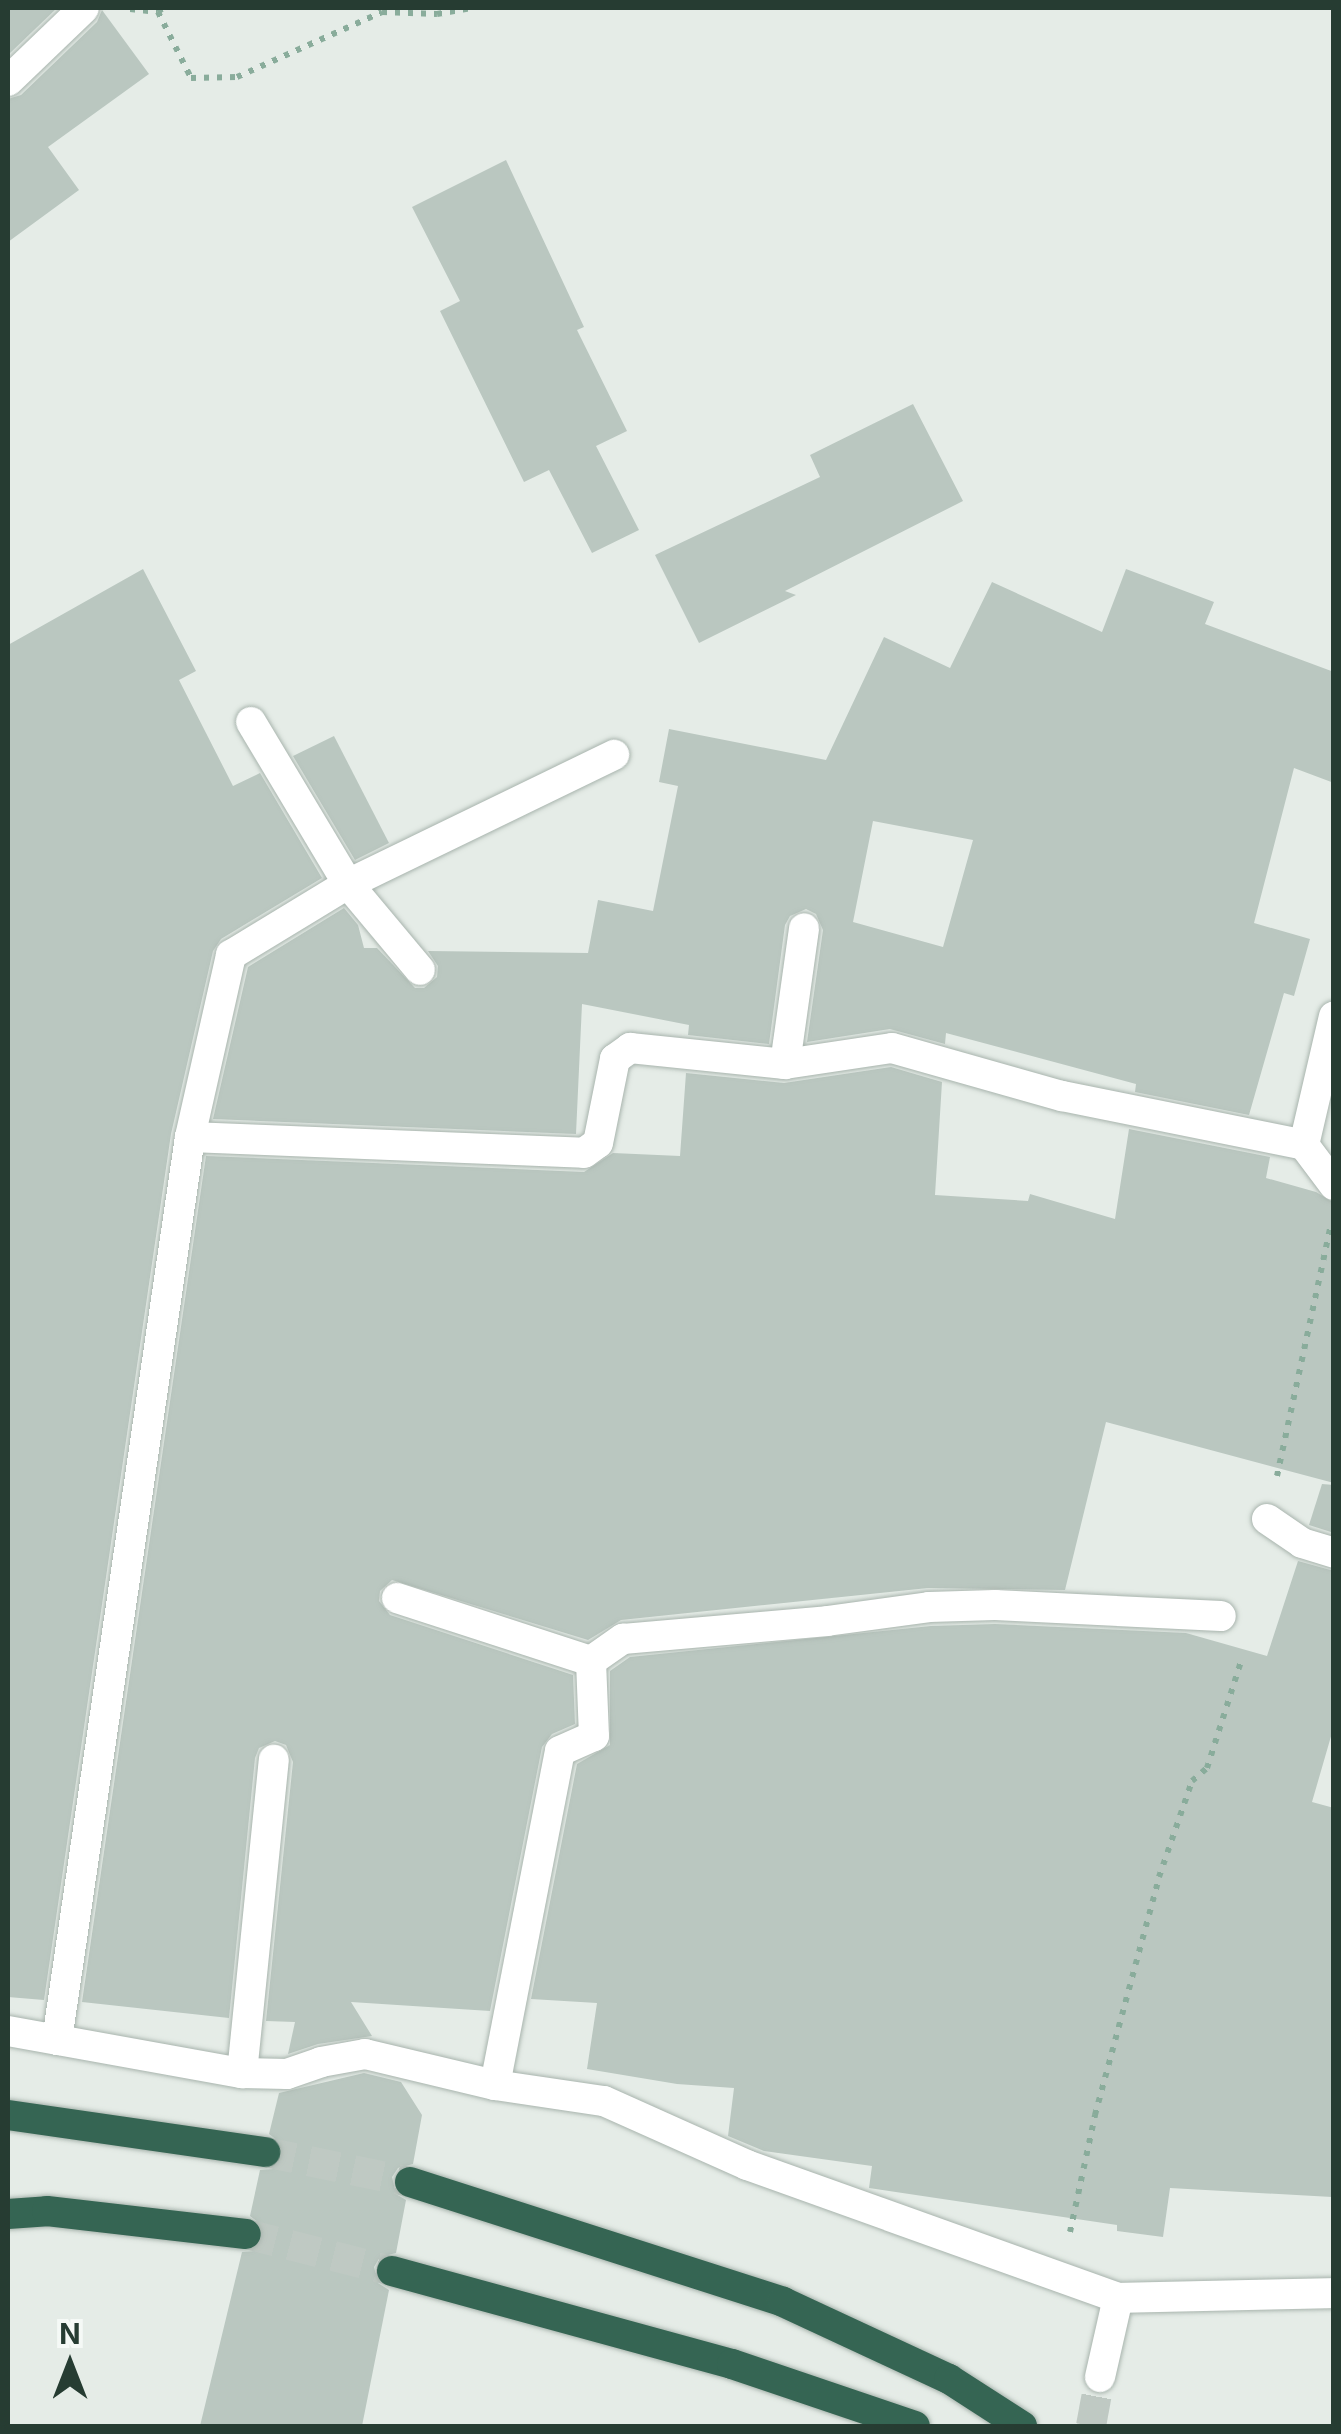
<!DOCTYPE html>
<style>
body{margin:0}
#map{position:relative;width:1341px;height:2434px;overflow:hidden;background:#e5ece7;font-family:Inter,sans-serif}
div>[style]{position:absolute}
.building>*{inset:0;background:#bac7c0}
.minor-tunnel>*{height:30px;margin-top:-15px;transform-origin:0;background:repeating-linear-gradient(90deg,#bfc9c3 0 30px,transparent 0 45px)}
.highway-tunnel>*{height:30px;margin-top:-15px;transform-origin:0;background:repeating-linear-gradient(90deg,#bfc9c3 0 30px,transparent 0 45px)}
.path>*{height:6px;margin-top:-3px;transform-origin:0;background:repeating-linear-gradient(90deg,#89ac9b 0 5px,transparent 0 13px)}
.roads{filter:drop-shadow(0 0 2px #a8b4ad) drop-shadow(0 0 2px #a8b4ad)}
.minor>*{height:30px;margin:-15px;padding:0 15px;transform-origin:15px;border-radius:15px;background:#fff}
.highway>*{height:30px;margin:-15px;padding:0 15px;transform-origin:15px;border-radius:15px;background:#356553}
span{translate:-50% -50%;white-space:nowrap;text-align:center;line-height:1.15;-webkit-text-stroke:9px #f5f9f6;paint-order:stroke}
.frame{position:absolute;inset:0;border:10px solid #263c32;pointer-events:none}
.north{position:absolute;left:20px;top:2314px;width:100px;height:100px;-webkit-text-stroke:8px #f5f9f6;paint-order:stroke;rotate:0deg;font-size:28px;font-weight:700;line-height:40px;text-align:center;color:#263c32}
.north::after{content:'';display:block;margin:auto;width:35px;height:45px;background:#263c32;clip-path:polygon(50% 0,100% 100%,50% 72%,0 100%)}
</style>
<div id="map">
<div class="building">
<div style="clip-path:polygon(8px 8px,57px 8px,8px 55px)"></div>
<div style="clip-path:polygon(102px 10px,149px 74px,48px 147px,79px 190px,8px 242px,8px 99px,21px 95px,97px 22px)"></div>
<div style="clip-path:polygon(506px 160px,584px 327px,577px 330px,627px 431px,596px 446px,639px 530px,592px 553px,549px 470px,524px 482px,440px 311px,460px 301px,412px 207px)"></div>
<div style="clip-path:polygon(913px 404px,963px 501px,785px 591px,796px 595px,699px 643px,655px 555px,820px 477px,810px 455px)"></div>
<div style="clip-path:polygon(143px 569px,196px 671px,179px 680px,233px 786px,260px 773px,322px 878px,221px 939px,213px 951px,171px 1134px,44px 2000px,8px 1997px,8px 645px)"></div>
<div style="clip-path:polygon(evenodd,1126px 569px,1214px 602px,1205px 624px,1334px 672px,1334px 783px,1294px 768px,1254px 923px,1310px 939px,1294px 996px,1284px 993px,1249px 1115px,1135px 1092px,1136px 1084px,946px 1033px,945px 1044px,890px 1029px,807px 1042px,823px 930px,816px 914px,806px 909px,790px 916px,785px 925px,769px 1044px,688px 1035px,689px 1025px,582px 1004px,576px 1134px,213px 1119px,248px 967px,344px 908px,358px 925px,364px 948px,377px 948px,415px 988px,424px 988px,437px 977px,438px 966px,428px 951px,588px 953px,598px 900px,653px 911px,678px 786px,659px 782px,669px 729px,826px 760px,884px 637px,950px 668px,992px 582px,1102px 632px,1126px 569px,873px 821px,973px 840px,943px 947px,853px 922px,873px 821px)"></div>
<div style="clip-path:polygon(334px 736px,389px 843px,355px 860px,293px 756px)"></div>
<div style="clip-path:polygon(891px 1067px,942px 1082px,935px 1195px,1028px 1201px,1030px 1194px,1115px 1219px,1129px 1129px,1270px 1157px,1266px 1178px,1316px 1192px,1334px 1203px,1334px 1483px,1106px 1422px,1065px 1590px,928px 1588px,621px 1620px,588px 1640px,392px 1580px,380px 1591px,379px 1601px,390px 1615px,573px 1675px,575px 1724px,552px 1734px,542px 1747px,490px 2011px,351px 2002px,372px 2036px,318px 2044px,288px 2054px,295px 2022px,266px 2021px,293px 1762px,286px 1745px,275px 1741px,259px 1748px,255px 1758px,229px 2018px,82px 2002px,206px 1156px,584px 1172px,613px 1153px,680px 1156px,686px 1073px,784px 1083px)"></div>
<div style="clip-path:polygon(1322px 1484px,1334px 1485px,1334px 1533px,1309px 1525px)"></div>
<div style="clip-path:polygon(1298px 1561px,1334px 1571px,1334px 1726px,1312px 1802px,1334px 1808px,1332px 2197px,1170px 2188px,1163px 2237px,1117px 2231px,1117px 2225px,869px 2188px,872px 2166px,764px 2151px,728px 2136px,734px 2088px,677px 2084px,587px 2069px,597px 2003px,531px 1999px,577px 1764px,610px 1745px,610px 1671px,630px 1657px,931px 1626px,995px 1624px,1186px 1633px,1267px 1656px)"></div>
<div style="clip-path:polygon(364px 2073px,401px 2082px,422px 2115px,413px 2164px,398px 2168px,392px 2177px,396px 2194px,406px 2200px,396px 2253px,380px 2257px,374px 2267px,378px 2283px,389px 2290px,362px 2426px,200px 2426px,242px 2252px,254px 2251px,264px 2237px,263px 2226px,250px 2216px,260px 2170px,273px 2169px,283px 2156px,282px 2144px,269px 2134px,279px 2093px)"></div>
</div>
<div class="minor-tunnel">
<div style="left:1091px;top:2426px;width:50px;rotate:-79.6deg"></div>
</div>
<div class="highway-tunnel">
<div style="left:265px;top:2152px;width:148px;rotate:11.7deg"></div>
<div style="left:246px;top:2234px;width:151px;rotate:14.2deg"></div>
</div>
<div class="path">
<div style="left:130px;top:9px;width:28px;rotate:6deg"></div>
<div style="left:158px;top:12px;width:6px;rotate:-39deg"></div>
<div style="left:158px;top:12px;width:74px;rotate:63.4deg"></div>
<div style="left:191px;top:78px;width:46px;rotate:-1.2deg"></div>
<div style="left:237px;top:77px;width:159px;rotate:-24.1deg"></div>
<div style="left:382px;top:12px;width:55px;rotate:2.1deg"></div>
<div style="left:437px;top:14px;width:35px;rotate:-10deg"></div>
<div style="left:1277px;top:1476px;width:253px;rotate:-77.9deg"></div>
<div style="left:1070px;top:2232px;width:120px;rotate:-77.9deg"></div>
<div style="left:1095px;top:2115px;width:246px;rotate:-74.9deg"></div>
<div style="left:1159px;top:1877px;width:102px;rotate:-71deg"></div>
<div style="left:1192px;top:1781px;width:20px;rotate:-41deg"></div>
<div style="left:1207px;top:1768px;width:115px;rotate:-72.3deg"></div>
</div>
<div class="roads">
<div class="minor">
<div style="left:8px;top:81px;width:105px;rotate:-43.8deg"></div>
<div style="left:251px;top:722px;width:189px;rotate:59.1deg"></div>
<div style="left:348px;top:884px;width:112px;rotate:50.1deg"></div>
<div style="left:785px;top:1064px;width:137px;rotate:-82deg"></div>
<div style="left:190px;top:1137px;width:394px;rotate:2.3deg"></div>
<div style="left:584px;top:1153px;width:17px;rotate:-36deg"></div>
<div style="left:598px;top:1143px;width:86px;rotate:-78.6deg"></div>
<div style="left:615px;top:1059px;width:19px;rotate:-36deg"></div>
<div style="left:630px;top:1048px;width:156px;rotate:5.9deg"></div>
<div style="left:785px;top:1064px;width:108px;rotate:-8.5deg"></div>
<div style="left:892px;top:1048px;width:177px;rotate:15.8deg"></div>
<div style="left:1062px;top:1096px;width:247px;rotate:11.4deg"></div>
<div style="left:1304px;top:1145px;width:50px;rotate:53.1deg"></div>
<div style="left:1304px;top:1145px;width:132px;rotate:-76.9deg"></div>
<div style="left:1267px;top:1519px;width:42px;rotate:34.4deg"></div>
<div style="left:1302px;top:1543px;width:34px;rotate:17deg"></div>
<div style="left:397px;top:1598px;width:204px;rotate:18deg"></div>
<div style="left:8px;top:2031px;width:238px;rotate:10.2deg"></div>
<div style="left:242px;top:2073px;width:45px;rotate:1.3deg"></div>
<div style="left:287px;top:2074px;width:36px;rotate:-19deg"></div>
<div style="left:321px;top:2062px;width:45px;rotate:-10.3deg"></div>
<div style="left:365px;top:2054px;width:134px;rotate:13.4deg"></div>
<div style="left:495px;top:2085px;width:110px;rotate:8.4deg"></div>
<div style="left:604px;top:2101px;width:157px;rotate:24.1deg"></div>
<div style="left:747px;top:2165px;width:394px;rotate:19.7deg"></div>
<div style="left:1118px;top:2298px;width:216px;rotate:-1.3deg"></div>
<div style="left:57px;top:2040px;width:913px;rotate:-81.62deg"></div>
<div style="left:190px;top:1137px;width:187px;rotate:-77.3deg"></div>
<div style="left:231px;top:955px;width:137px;rotate:-31.3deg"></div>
<div style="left:348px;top:884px;width:296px;rotate:-25.9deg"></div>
<div style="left:242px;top:2073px;width:315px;rotate:-84.2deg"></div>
<div style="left:495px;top:2085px;width:340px;rotate:-79deg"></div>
<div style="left:560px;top:1751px;width:37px;rotate:-24deg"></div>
<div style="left:594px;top:1736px;width:75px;rotate:-92.3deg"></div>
<div style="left:591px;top:1661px;width:39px;rotate:-35deg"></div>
<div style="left:623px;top:1639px;width:205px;rotate:-5deg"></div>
<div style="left:827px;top:1621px;width:103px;rotate:-7.8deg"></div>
<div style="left:929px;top:1607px;width:66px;rotate:-1.7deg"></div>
<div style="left:995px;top:1605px;width:226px;rotate:2.8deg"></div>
<div style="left:1100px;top:2377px;width:81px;rotate:-77.2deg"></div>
</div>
<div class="highway">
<div style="left:8px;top:2115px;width:260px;rotate:8.2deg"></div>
<div style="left:410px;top:2182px;width:392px;rotate:17.8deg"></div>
<div style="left:783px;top:2302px;width:183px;rotate:24.9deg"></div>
<div style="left:949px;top:2379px;width:87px;rotate:32.8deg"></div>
<div style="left:8px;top:2214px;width:39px;rotate:-4deg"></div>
<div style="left:47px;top:2211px;width:200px;rotate:6.6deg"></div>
<div style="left:392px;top:2271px;width:352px;rotate:15.3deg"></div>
<div style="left:732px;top:2364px;width:193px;rotate:18.7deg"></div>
</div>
</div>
<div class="frame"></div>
<div class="north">N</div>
</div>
